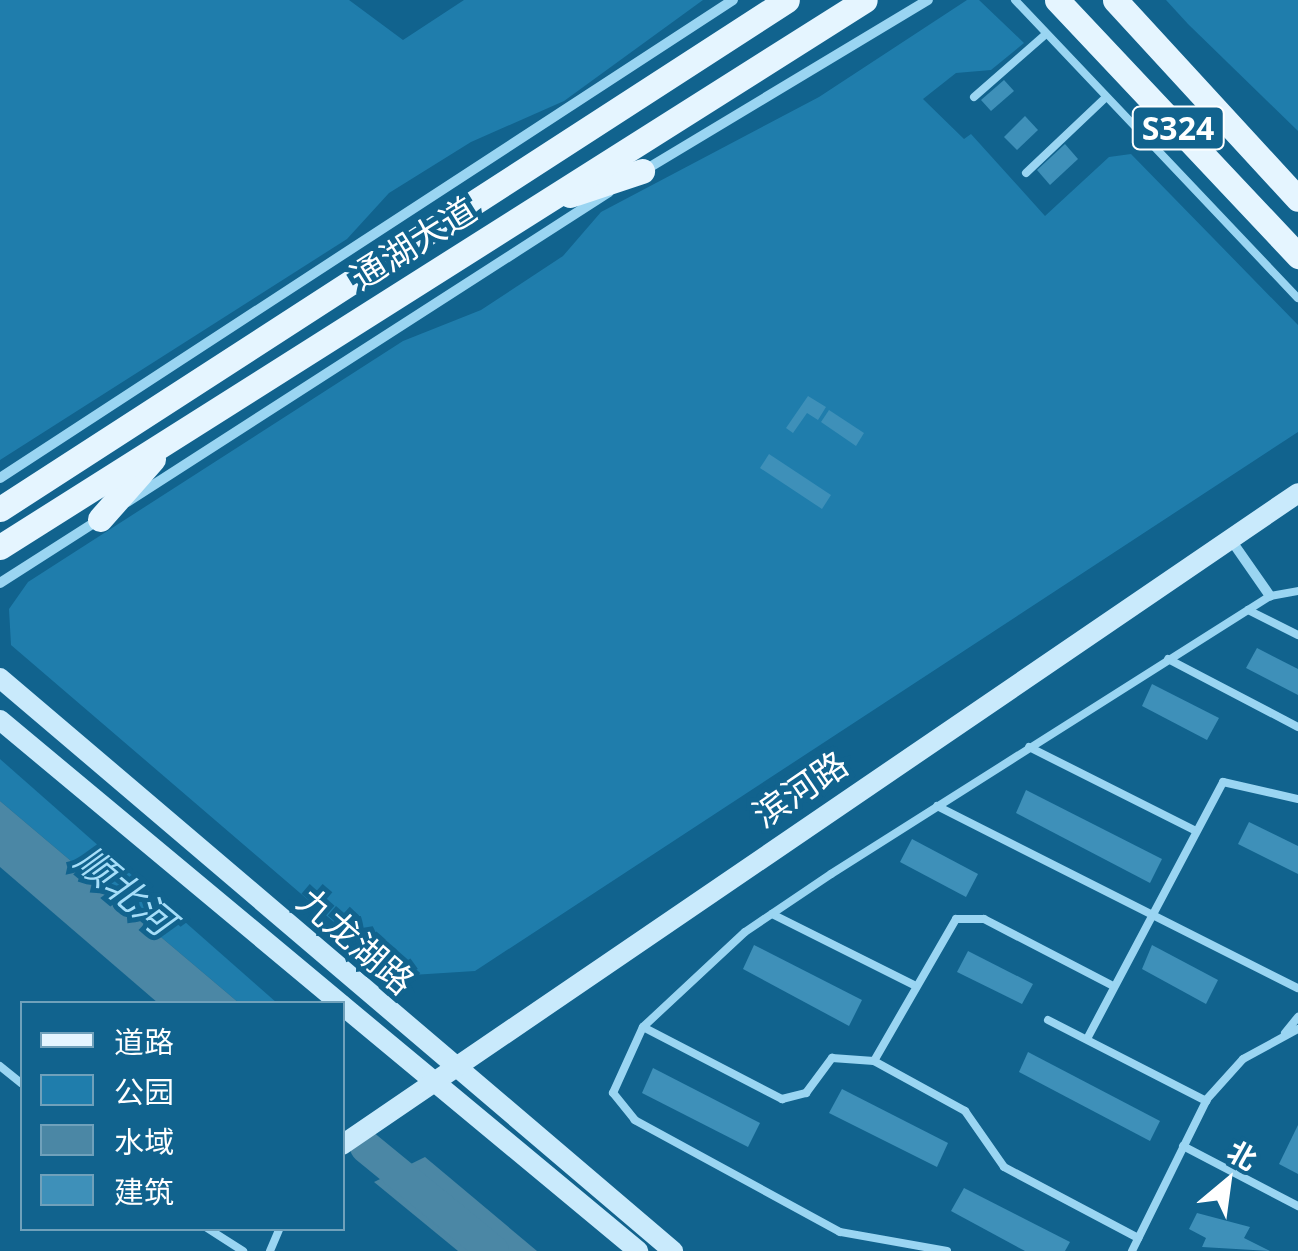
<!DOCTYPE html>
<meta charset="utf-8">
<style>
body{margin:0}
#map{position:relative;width:1298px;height:1251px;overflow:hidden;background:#11638e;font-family:"Open Sans","Noto Sans SC",sans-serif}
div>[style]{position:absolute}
.green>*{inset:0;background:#1f7dac}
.water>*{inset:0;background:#4b87a5}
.river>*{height:32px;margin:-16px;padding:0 16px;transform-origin:16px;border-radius:16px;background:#4b87a5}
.building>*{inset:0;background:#3e90b9}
.lane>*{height:8px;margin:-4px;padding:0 4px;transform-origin:4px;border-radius:4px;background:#9ad5f2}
.street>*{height:10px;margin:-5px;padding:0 5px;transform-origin:5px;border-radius:5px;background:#9ad5f2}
.secondary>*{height:20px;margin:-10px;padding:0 10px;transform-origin:10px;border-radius:10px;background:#c9eafc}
.primary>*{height:25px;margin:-12.5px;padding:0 12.5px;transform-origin:12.5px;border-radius:12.5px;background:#e5f5ff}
span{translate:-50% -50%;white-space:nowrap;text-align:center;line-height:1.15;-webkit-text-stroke:10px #11638e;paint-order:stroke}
.shield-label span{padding:2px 8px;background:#11638e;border:2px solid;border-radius:8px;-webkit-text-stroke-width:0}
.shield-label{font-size:32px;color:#fff;font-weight:700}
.street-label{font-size:35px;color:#fff}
.water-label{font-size:38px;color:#a6def9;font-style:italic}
.legend{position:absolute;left:20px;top:1001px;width:325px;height:230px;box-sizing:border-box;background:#11638e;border:2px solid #70a1bb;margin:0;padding:12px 18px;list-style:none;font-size:30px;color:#fff}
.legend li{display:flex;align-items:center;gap:20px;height:50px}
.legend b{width:50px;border:2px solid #70a1bb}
.north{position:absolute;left:1178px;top:1131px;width:100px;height:100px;-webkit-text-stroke:8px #11638e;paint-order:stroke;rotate:29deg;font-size:28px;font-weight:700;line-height:40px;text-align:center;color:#fff}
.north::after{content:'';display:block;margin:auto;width:35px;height:45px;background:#fff;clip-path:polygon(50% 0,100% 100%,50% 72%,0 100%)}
</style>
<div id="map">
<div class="green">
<div style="clip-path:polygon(0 0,349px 0,403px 40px,464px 0,703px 0,564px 101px,471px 142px,389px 193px,347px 239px,0 460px)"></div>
<div style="clip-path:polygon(967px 0,979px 0,1024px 43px,991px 70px,956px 73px,923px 99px,964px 139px,971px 134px,1045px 216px,1109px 157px,1131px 154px,1298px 325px,1298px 432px,475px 971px,412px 975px,370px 953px,11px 645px,9px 609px,28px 582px,403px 341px,481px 310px,563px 256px,601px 212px,819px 97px)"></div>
<div style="clip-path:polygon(1166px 0,1298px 0,1298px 131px,1188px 24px)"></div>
<div style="clip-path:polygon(0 759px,277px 1003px,239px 1003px,0 801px)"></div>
</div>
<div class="water">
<div style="clip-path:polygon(0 801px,239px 1003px,158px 1003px,0 867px)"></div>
<div style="clip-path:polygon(425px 1157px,537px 1251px,458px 1251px,374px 1182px)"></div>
</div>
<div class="river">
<div style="left:366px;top:1147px;width:164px;rotate:39.3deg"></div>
</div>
<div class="building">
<div style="clip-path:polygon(1004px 80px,1014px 91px,991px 111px,981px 100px)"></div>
<div style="clip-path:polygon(1025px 116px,1038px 130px,1017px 150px,1004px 137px)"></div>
<div style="clip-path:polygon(1065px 144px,1078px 159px,1050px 185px,1037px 170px)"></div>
<div style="clip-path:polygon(808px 396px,826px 407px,818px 420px,807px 413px,793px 433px,786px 428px)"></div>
<div style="clip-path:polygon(829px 410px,864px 433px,856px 446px,821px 422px)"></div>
<div style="clip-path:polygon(769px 454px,831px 495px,822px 509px,760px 468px)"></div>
<div style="clip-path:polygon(1257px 648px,1298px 669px,1298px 695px,1246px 668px)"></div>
<div style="clip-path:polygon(1152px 684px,1219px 718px,1207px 740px,1142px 706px)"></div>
<div style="clip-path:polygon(1026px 790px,1162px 859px,1150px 883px,1016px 813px)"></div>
<div style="clip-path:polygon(1249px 822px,1298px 846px,1298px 874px,1238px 844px)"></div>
<div style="clip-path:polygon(912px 839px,978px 874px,966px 897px,900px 862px)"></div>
<div style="clip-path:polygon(754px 945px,862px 1000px,849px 1026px,743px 969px)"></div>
<div style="clip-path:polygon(1152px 945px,1218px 980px,1206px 1004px,1142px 969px)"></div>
<div style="clip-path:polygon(968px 951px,1033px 984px,1022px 1004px,957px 972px)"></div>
<div style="clip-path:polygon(1028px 1052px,1160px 1121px,1150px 1141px,1019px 1072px)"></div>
<div style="clip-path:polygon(653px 1068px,760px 1123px,748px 1147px,642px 1093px)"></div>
<div style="clip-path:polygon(842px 1089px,948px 1143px,937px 1167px,829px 1113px)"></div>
<div style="clip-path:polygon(1298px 1125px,1298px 1174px,1279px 1164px)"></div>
<div style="clip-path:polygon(964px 1188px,1070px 1242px,1065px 1251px,1025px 1251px,951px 1211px)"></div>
<div style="clip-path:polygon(1197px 1213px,1250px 1227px,1244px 1238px,1270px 1251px,1202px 1247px,1206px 1238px,1189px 1229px)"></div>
</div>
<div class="lane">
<div style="left:1015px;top:0;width:411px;rotate:46.5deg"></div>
<div style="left:974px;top:97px;width:96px;rotate:-41.2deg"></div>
<div style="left:1026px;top:173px;width:110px;rotate:-43.5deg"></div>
<div style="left:1248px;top:610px;width:56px;rotate:26.6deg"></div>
<div style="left:1168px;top:659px;width:147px;rotate:27.6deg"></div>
<div style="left:1029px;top:747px;width:187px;rotate:26.7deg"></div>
<div style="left:937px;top:806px;width:404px;rotate:26.8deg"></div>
<div style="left:772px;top:914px;width:159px;rotate:26.6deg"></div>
<div style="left:1048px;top:1020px;width:178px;rotate:27.1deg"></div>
<div style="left:643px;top:1027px;width:157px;rotate:27.4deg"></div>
<div style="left:782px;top:1099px;width:25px;rotate:-14deg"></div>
<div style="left:806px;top:1093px;width:44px;rotate:-53.4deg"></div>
<div style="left:832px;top:1058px;width:42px;rotate:4.1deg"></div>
<div style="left:874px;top:1061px;width:104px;rotate:28.8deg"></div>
<div style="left:965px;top:1111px;width:68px;rotate:55.1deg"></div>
<div style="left:1004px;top:1167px;width:152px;rotate:27.9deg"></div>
<div style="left:1285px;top:1033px;width:21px;rotate:-51deg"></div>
<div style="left:1087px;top:1039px;width:291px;rotate:-62.1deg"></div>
<div style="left:1223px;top:782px;width:77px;rotate:12.8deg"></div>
<div style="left:874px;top:1061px;width:164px;rotate:-60deg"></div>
<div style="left:956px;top:919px;width:28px"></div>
<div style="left:984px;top:919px;width:145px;rotate:27.4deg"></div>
<div style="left:0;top:1066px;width:28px;rotate:39deg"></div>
<div style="left:1183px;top:1146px;width:130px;rotate:27.6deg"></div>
<div style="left:207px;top:1228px;width:43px;rotate:32.6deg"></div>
<div style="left:270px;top:1251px;width:25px;rotate:-67deg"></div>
<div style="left:947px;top:1251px;width:109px;rotate:-169.9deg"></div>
<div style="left:840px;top:1232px;width:234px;rotate:-151.4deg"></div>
<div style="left:635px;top:1120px;width:35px;rotate:-129deg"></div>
<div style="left:613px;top:1093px;width:72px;rotate:-65.6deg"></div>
<div style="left:643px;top:1027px;width:139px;rotate:-43deg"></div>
<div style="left:745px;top:932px;width:104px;rotate:-34deg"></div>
<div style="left:831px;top:874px;width:520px;rotate:-32.34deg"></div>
<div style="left:1270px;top:596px;width:28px;rotate:-10deg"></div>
<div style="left:1132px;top:1251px;width:169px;rotate:-63.7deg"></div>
<div style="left:1207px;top:1099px;width:54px;rotate:-48deg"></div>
<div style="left:1243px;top:1059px;width:63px;rotate:-28.6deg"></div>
</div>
<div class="street">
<div style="left:645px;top:170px;width:330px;rotate:-31deg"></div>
<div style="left:0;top:478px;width:875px;rotate:-33.11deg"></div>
<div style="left:127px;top:502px;width:573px;rotate:-32.75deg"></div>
<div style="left:1231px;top:540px;width:68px;rotate:55.1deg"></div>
<div style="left:0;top:583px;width:119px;rotate:-32.6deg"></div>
</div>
<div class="secondary">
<div style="left:0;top:678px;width:884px;rotate:40.41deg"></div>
<div style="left:0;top:720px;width:444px;rotate:39.8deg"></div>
<div style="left:342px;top:1005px;width:385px;rotate:39.7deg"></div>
<div style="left:342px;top:1145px;width:1157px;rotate:-34.29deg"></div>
</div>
<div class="primary">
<div style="left:1057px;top:0;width:352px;rotate:46.7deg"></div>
<div style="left:1115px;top:0;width:270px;rotate:47.4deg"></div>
<div style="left:570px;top:195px;width:76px;rotate:-18.4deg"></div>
<div style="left:0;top:509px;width:937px;rotate:-32.89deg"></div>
<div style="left:100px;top:519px;width:80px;rotate:-48.5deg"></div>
<div style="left:0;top:547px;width:1023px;rotate:-32.31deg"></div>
</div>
<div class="shield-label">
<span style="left:1178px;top:128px">S324</span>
</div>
<div class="street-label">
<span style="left:413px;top:243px;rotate:-32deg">通湖大道</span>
<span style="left:800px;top:789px;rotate:-34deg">滨河路</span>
<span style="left:356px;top:941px;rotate:41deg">九龙湖路</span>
</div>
<div class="water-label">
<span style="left:125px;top:890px;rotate:40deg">顺北河</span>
</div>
<ul class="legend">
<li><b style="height:12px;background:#e5f5ff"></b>道路</li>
<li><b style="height:28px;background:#1f7dac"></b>公园</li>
<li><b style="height:28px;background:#4b87a5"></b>水域</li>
<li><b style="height:28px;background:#3e90b9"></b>建筑</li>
</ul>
<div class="north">北</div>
</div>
